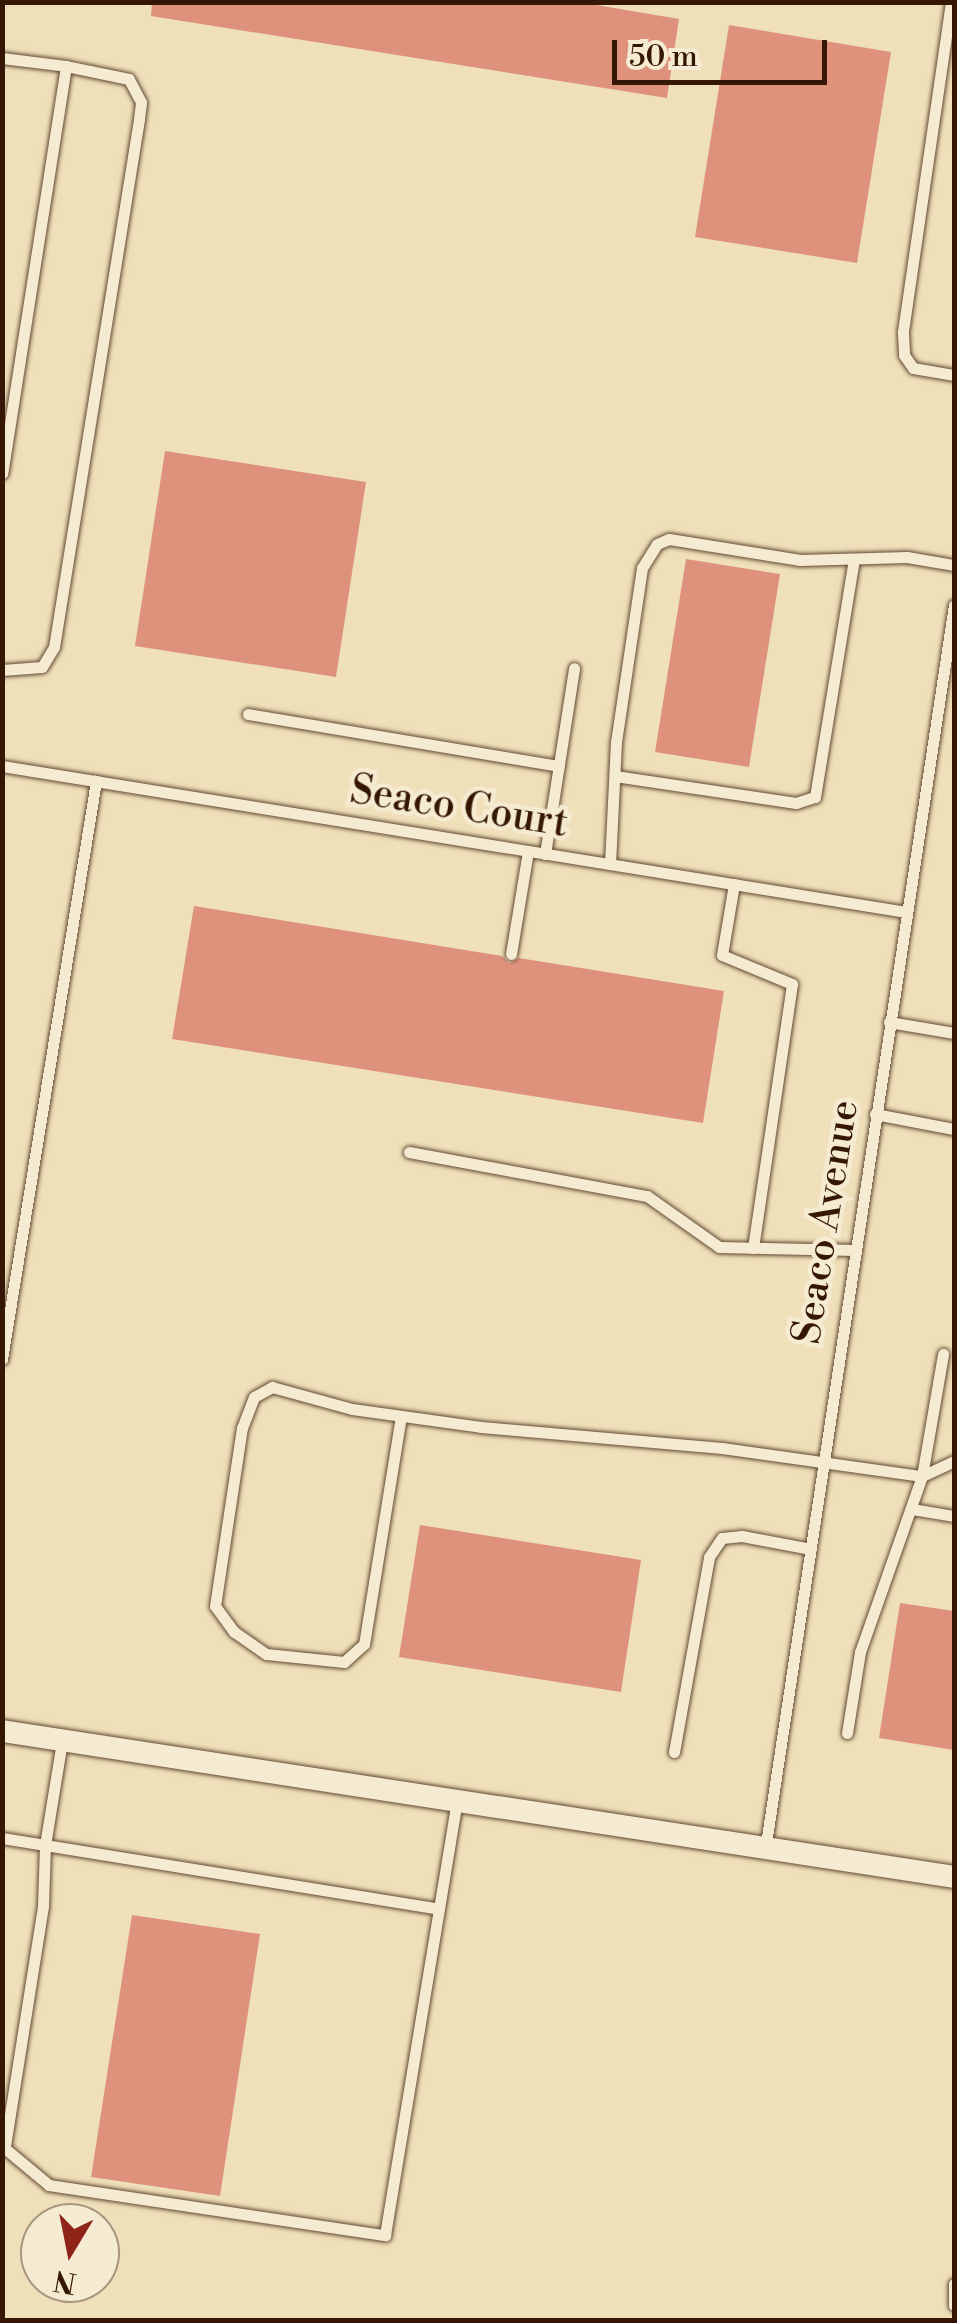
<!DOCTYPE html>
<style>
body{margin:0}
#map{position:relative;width:957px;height:2323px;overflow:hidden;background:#efe0ba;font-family:"Libre Bodoni",serif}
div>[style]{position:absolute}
.building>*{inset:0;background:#de927c}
.roads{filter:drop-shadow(0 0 2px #644932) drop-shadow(0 0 2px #644932)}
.lane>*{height:11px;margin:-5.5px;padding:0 5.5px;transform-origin:5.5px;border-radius:5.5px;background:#f5ebd2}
.street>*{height:22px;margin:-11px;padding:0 11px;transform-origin:11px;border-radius:11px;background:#f5ebd2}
span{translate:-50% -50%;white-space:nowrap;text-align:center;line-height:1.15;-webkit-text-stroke:9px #f5ebd2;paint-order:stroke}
.street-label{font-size:40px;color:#361705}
.frame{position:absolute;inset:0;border:5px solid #361705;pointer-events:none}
.north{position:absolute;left:20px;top:2203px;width:100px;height:100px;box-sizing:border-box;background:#f5ebd2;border:2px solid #a99680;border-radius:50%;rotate:190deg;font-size:28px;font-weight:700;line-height:40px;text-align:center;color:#361705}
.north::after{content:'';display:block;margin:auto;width:35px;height:45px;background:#8f2418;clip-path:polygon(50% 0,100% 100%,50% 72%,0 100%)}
.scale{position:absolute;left:612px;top:40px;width:215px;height:45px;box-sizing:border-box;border:5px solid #361705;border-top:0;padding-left:12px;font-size:30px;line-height:35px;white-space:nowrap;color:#361705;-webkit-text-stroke:8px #f5ebd2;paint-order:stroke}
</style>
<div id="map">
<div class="building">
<div style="clip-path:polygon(152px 2px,579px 2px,679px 19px,667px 98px,151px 16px)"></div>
<div style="clip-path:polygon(729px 25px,891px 52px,857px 263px,695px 237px)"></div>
<div style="clip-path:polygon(165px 451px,366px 482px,336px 677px,135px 646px)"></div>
<div style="clip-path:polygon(686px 559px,780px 574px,749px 767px,655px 752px)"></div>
<div style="clip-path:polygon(194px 906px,502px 956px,509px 963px,519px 958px,724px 991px,703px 1123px,172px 1039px)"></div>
<div style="clip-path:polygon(420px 1525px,641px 1560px,621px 1692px,399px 1657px)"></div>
<div style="clip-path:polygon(900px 1603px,954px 1611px,954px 1750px,879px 1738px)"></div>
<div style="clip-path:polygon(132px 1915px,260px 1934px,220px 2196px,91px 2177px)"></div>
</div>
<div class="roads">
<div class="lane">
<div style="left:951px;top:2px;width:334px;rotate:98.3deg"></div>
<div style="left:903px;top:333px;width:22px;rotate:87deg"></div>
<div style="left:904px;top:355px;width:16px;rotate:55deg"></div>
<div style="left:913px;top:368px;width:42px;rotate:9.7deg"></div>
<div style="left:2px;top:58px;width:64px;rotate:7.1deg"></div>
<div style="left:66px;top:66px;width:412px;rotate:98.9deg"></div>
<div style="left:2px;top:670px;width:40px;rotate:-4.3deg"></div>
<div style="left:42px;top:667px;width:23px;rotate:-59deg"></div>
<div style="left:54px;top:647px;width:535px;rotate:-80.85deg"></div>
<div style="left:139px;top:119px;width:17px;rotate:-83deg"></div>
<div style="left:141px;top:102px;width:26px;rotate:-118deg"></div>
<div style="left:129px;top:79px;width:64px;rotate:-168.3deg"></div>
<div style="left:248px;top:714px;width:315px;rotate:9.5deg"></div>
<div style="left:2px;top:766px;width:916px;rotate:9.17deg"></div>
<div style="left:615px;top:776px;width:183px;rotate:8.5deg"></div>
<div style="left:796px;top:803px;width:20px;rotate:-18deg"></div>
<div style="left:815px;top:797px;width:240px;rotate:-80.7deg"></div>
<div style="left:545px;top:854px;width:188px;rotate:-81.1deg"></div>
<div style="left:610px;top:864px;width:122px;rotate:-87.2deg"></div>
<div style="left:616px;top:742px;width:176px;rotate:-81.5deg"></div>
<div style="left:642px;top:568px;width:28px;rotate:-58deg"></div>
<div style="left:657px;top:544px;width:13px;rotate:-23deg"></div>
<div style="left:669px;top:539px;width:133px;rotate:9.1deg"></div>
<div style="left:800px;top:560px;width:107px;rotate:-1.6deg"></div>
<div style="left:907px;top:557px;width:48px;rotate:9.7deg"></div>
<div style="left:734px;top:884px;width:72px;rotate:99.6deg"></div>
<div style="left:722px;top:955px;width:76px;rotate:22.5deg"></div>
<div style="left:792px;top:984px;width:267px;rotate:98.4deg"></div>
<div style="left:511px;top:954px;width:104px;rotate:-80.6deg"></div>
<div style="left:889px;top:1022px;width:66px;rotate:9.6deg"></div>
<div style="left:875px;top:1114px;width:80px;rotate:10.8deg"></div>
<div style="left:409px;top:1152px;width:242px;rotate:10.5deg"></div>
<div style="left:647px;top:1196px;width:88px;rotate:35.3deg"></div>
<div style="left:719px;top:1247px;width:136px;rotate:1.3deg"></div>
<div style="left:2px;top:1359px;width:586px;rotate:-80.76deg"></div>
<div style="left:401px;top:1416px;width:231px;rotate:99.2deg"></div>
<div style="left:364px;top:1644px;width:27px;rotate:138deg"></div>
<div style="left:344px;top:1662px;width:78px;rotate:-174.1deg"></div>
<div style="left:266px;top:1654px;width:39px;rotate:-145deg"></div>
<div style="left:234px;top:1632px;width:32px;rotate:-126deg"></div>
<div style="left:215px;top:1606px;width:180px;rotate:-81.4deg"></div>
<div style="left:242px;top:1428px;width:33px;rotate:-69deg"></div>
<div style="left:254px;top:1397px;width:21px;rotate:-29deg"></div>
<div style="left:272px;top:1387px;width:83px;rotate:15.4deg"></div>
<div style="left:352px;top:1409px;width:130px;rotate:7.9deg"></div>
<div style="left:481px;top:1427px;width:242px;rotate:5deg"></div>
<div style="left:722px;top:1448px;width:202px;rotate:8deg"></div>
<div style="left:922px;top:1476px;width:35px;rotate:-25deg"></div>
<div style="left:912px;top:1509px;width:43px;rotate:9.5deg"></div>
<div style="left:847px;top:1733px;width:82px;rotate:-80.9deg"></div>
<div style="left:860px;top:1652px;width:187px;rotate:-70.6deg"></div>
<div style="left:922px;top:1476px;width:124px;rotate:-80.2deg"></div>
<div style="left:674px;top:1752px;width:198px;rotate:-79.8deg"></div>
<div style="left:709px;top:1557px;width:23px;rotate:-56deg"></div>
<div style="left:722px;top:1538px;width:20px;rotate:-6deg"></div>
<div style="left:742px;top:1536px;width:70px;rotate:10.7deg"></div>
<div style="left:2px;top:1838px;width:44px;rotate:9.2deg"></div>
<div style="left:45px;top:1845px;width:105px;rotate:-80.7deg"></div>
<div style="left:765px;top:1850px;width:1259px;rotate:-81.37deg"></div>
<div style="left:2px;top:2146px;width:61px;rotate:39.7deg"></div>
<div style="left:49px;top:2185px;width:340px;rotate:8.5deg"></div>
<div style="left:385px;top:2235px;width:439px;rotate:-80.6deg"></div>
<div style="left:5px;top:2146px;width:243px;rotate:-81deg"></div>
<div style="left:43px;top:1906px;width:61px;rotate:-88.1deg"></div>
<div style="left:45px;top:1845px;width:399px;rotate:9.2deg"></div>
<div style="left:954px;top:2284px;width:21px;rotate:90deg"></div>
</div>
<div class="street">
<div style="left:2px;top:1731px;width:963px;rotate:8.72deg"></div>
</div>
</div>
<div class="street-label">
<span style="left:459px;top:807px;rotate:9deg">Seaco Court</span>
<span style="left:826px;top:1222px;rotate:-81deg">Seaco Avenue</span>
</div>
<div class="frame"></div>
<div class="north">N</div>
<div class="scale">50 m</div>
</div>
